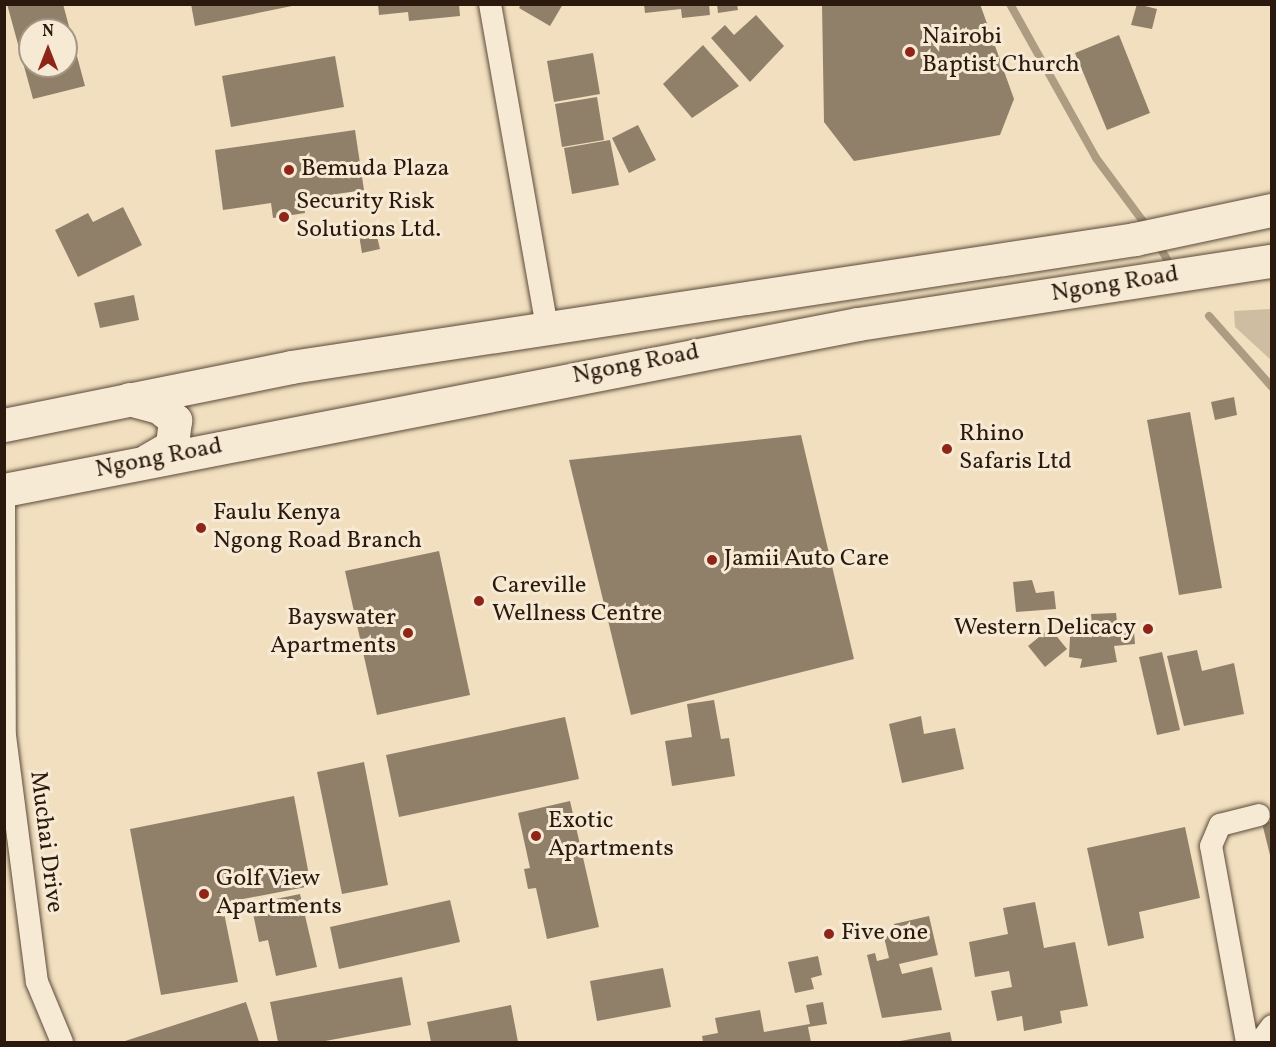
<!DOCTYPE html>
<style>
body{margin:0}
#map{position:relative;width:1276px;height:1047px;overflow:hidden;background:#f1dfbf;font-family:Vollkorn,serif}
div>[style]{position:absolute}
.green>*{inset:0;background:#cfbda1}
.stream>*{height:8px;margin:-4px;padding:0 4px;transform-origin:4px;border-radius:4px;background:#ad9c82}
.building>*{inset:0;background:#918069}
.roads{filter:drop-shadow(0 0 2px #5c4a39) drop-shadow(0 0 2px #5c4a39)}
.street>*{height:22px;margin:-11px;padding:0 11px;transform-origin:11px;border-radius:11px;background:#f6ead5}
.secondary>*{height:33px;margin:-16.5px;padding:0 16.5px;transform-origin:16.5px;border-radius:16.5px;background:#f6ead5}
.dots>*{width:16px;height:16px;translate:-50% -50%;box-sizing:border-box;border:3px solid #f6ead5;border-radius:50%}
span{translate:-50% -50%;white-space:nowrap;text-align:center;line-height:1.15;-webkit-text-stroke:6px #f6ead5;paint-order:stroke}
.poi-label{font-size:24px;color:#2a190c}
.left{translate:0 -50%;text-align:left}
.right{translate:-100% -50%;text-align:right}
.street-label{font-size:24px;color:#2a190c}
.frame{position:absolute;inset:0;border:6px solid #2a190c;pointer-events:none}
.north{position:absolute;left:18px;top:18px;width:60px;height:60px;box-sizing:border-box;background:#f6ead5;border:2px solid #a49685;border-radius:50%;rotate:0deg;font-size:16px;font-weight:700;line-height:24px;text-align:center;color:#2a190c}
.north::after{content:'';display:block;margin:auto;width:21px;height:27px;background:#8f2418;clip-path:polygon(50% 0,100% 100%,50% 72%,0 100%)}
</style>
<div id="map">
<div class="green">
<div style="clip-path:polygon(1271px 309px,1272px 309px,1271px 360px,1235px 327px,1234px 311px)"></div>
</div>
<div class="stream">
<div style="left:1010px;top:4px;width:176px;rotate:60.8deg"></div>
<div style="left:1096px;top:158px;width:87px;rotate:53.4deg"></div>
<div style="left:1156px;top:241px;width:33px;rotate:59deg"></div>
<div style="left:1209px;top:316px;width:95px;rotate:48.4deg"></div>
</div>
<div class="building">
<div style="clip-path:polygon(evenodd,7px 4px,63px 4px,85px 86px,33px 99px,7px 4px,30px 30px,66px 30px,66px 66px,30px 66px,30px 30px)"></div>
<div style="clip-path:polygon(191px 4px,292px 4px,292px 6px,195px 26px)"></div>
<div style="clip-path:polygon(378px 4px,459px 4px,460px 16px,409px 21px,408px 12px,379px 15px)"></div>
<div style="clip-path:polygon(521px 4px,563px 4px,550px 26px,519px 8px)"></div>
<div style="clip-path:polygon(644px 4px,709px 4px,710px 15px,682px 18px,681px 9px,645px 13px)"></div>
<div style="clip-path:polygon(717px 4px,737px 4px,738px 10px,718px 13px)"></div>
<div style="clip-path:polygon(822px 4px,980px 4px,1014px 99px,1000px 135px,854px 161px,824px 122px)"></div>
<div style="clip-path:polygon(1137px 4px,1157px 9px,1152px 29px,1131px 25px)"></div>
<div style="clip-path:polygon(756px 15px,784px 46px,750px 82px,711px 38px,725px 25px,734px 35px)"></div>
<div style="clip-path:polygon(1119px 35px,1150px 113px,1107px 130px,1075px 53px)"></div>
<div style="clip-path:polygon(703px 45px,739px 86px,692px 118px,663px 84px)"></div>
<div style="clip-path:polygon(593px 53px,600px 94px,554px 102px,547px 61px)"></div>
<div style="clip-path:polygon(335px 56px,344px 107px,231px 127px,222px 76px)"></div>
<div style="clip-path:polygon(597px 97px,604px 140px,562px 147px,555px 104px)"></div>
<div style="clip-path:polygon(638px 125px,656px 160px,629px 173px,612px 138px)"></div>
<div style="clip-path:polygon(355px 130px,364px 190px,303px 199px,305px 213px,273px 218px,271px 203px,223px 210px,215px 150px)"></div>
<div style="clip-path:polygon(610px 140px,619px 185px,572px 194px,564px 148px)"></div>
<div style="clip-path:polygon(123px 207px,142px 245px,78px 277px,55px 230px,88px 213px,93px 222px)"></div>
<div style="clip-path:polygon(376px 232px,380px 249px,362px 253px,359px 235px)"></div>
<div style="clip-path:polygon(134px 295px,139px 320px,100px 328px,94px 303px)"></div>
<div style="clip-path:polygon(1234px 397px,1237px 415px,1215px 420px,1211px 402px)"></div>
<div style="clip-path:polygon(1190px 412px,1222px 588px,1179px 595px,1147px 420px)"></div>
<div style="clip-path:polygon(801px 435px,854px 659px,631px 715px,569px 460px)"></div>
<div style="clip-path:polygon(439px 551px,470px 695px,377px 715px,345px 571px)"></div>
<div style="clip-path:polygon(1032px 580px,1036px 593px,1054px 591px,1056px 609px,1016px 612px,1013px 582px)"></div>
<div style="clip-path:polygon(1116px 613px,1117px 622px,1133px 620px,1135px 644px,1114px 646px,1117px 662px,1080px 668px,1082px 659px,1069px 657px,1070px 637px,1057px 627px,1092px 624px,1091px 614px)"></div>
<div style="clip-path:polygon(1050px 628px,1067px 649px,1045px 667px,1028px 646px)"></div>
<div style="clip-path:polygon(1197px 650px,1202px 671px,1234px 663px,1244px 714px,1184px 726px,1167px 656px)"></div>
<div style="clip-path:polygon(1162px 652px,1180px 730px,1157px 735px,1139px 657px)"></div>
<div style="clip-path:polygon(714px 700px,721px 739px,729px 738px,735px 776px,672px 786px,665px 741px,692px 737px,687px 704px)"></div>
<div style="clip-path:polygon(921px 716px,924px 734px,955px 728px,964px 769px,902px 783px,889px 724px)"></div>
<div style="clip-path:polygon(565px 717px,579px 779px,399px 817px,386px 755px)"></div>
<div style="clip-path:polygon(364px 762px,388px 885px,342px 894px,317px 772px)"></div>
<div style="clip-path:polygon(294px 796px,311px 886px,222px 903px,238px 982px,161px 995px,130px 829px)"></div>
<div style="clip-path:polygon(570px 801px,599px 927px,547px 939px,536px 888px,528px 889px,524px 869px,530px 868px,518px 813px)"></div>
<div style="clip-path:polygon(1272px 821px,1272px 859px,1271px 859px,1262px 823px)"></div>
<div style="clip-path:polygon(1185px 827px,1200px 898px,1139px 912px,1144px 938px,1108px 946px,1087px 848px)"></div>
<div style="clip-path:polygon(300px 894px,317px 967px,276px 976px,268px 940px,259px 942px,251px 904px)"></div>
<div style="clip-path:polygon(450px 900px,460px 942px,339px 969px,330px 927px)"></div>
<div style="clip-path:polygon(1035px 902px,1044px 948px,1075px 942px,1088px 1006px,1060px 1011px,1062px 1023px,1024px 1031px,1022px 1016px,997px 1021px,991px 991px,1012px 987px,1009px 971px,975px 977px,969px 942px,1008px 934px,1003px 908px)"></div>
<div style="clip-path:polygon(929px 916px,938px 955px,899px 964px,902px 974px,932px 967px,942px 1010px,882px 1018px,867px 955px,875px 953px,877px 961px,889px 958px,884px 937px,896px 934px,894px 924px)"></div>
<div style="clip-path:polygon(818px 956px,822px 975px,811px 978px,814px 989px,795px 993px,788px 962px)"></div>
<div style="clip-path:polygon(663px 968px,671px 1007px,597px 1021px,590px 981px)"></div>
<div style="clip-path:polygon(402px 977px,411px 1025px,320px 1042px,278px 1042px,270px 1002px)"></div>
<div style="clip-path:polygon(246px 1002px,259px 1042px,122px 1042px)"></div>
<div style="clip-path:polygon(823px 1002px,827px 1024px,808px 1027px,811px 1042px,703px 1042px,702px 1036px,718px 1033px,715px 1018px,760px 1010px,764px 1032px,810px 1024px,806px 1005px)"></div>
<div style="clip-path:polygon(511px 1005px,518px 1042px,431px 1042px,427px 1022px)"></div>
<div style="clip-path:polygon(950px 1032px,952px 1042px,900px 1042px,900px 1041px)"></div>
</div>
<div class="roads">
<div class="street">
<div style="left:490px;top:4px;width:328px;rotate:80deg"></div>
<div style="left:4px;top:498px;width:238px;rotate:89.8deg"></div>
<div style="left:5px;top:736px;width:248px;rotate:82.6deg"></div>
<div style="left:37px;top:982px;width:65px;rotate:67.4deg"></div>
<div style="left:1247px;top:1042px;width:199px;rotate:-100.4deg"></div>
<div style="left:1211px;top:846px;width:23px;rotate:-67deg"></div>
<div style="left:1220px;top:825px;width:40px;rotate:-14.4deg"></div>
<div style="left:1260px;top:1042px;width:20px;rotate:-53deg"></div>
</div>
<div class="secondary">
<div style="left:129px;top:399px;width:31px;rotate:15deg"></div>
<div style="left:159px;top:407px;width:21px;rotate:39deg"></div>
<div style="left:175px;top:420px;width:26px;rotate:97deg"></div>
<div style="left:172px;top:446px;width:28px;rotate:150deg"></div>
<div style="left:4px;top:425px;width:293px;rotate:-11.4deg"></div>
<div style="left:291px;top:367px;width:854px;rotate:-8.62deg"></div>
<div style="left:1135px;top:239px;width:140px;rotate:-12deg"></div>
<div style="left:4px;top:490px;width:870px;rotate:-11deg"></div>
<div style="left:858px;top:324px;width:419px;rotate:-8.7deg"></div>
</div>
</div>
<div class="dots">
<div style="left:910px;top:52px;background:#8f2418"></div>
<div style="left:289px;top:170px;background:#8f2418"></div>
<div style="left:284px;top:217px;background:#8f2418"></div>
<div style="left:947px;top:449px;background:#8f2418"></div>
<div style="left:201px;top:528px;background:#8f2418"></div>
<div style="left:712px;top:560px;background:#8f2418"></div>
<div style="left:479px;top:601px;background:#8f2418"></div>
<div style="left:1148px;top:629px;background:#8f2418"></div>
<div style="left:408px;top:633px;background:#8f2418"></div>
<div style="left:536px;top:836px;background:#8f2418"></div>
<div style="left:204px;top:894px;background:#8f2418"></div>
<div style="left:829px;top:934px;background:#8f2418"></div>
</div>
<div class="poi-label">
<span class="left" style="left:922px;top:52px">Nairobi<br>Baptist Church</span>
<span class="left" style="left:301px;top:170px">Bemuda Plaza</span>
<span class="left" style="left:296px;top:217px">Security Risk<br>Solutions Ltd.</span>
<span class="left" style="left:959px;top:449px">Rhino<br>Safaris Ltd</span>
<span class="left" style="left:213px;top:528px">Faulu Kenya<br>Ngong Road Branch</span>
<span class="left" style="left:724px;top:560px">Jamii Auto Care</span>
<span class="left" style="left:492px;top:601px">Careville<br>Wellness Centre</span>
<span class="right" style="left:396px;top:633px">Bayswater<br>Apartments</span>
<span class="right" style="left:1136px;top:629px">Western Delicacy</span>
<span class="left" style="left:548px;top:836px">Exotic<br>Apartments</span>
<span class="left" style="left:216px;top:894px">Golf View<br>Apartments</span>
<span class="left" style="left:841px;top:934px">Five one</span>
</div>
<div class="street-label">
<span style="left:1115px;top:285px;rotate:-9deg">Ngong Road</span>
<span style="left:636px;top:365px;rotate:-11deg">Ngong Road</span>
<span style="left:159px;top:459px;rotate:-11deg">Ngong Road</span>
<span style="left:45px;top:842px;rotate:83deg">Muchai Drive</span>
</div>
<div class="frame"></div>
<div class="north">N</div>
</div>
